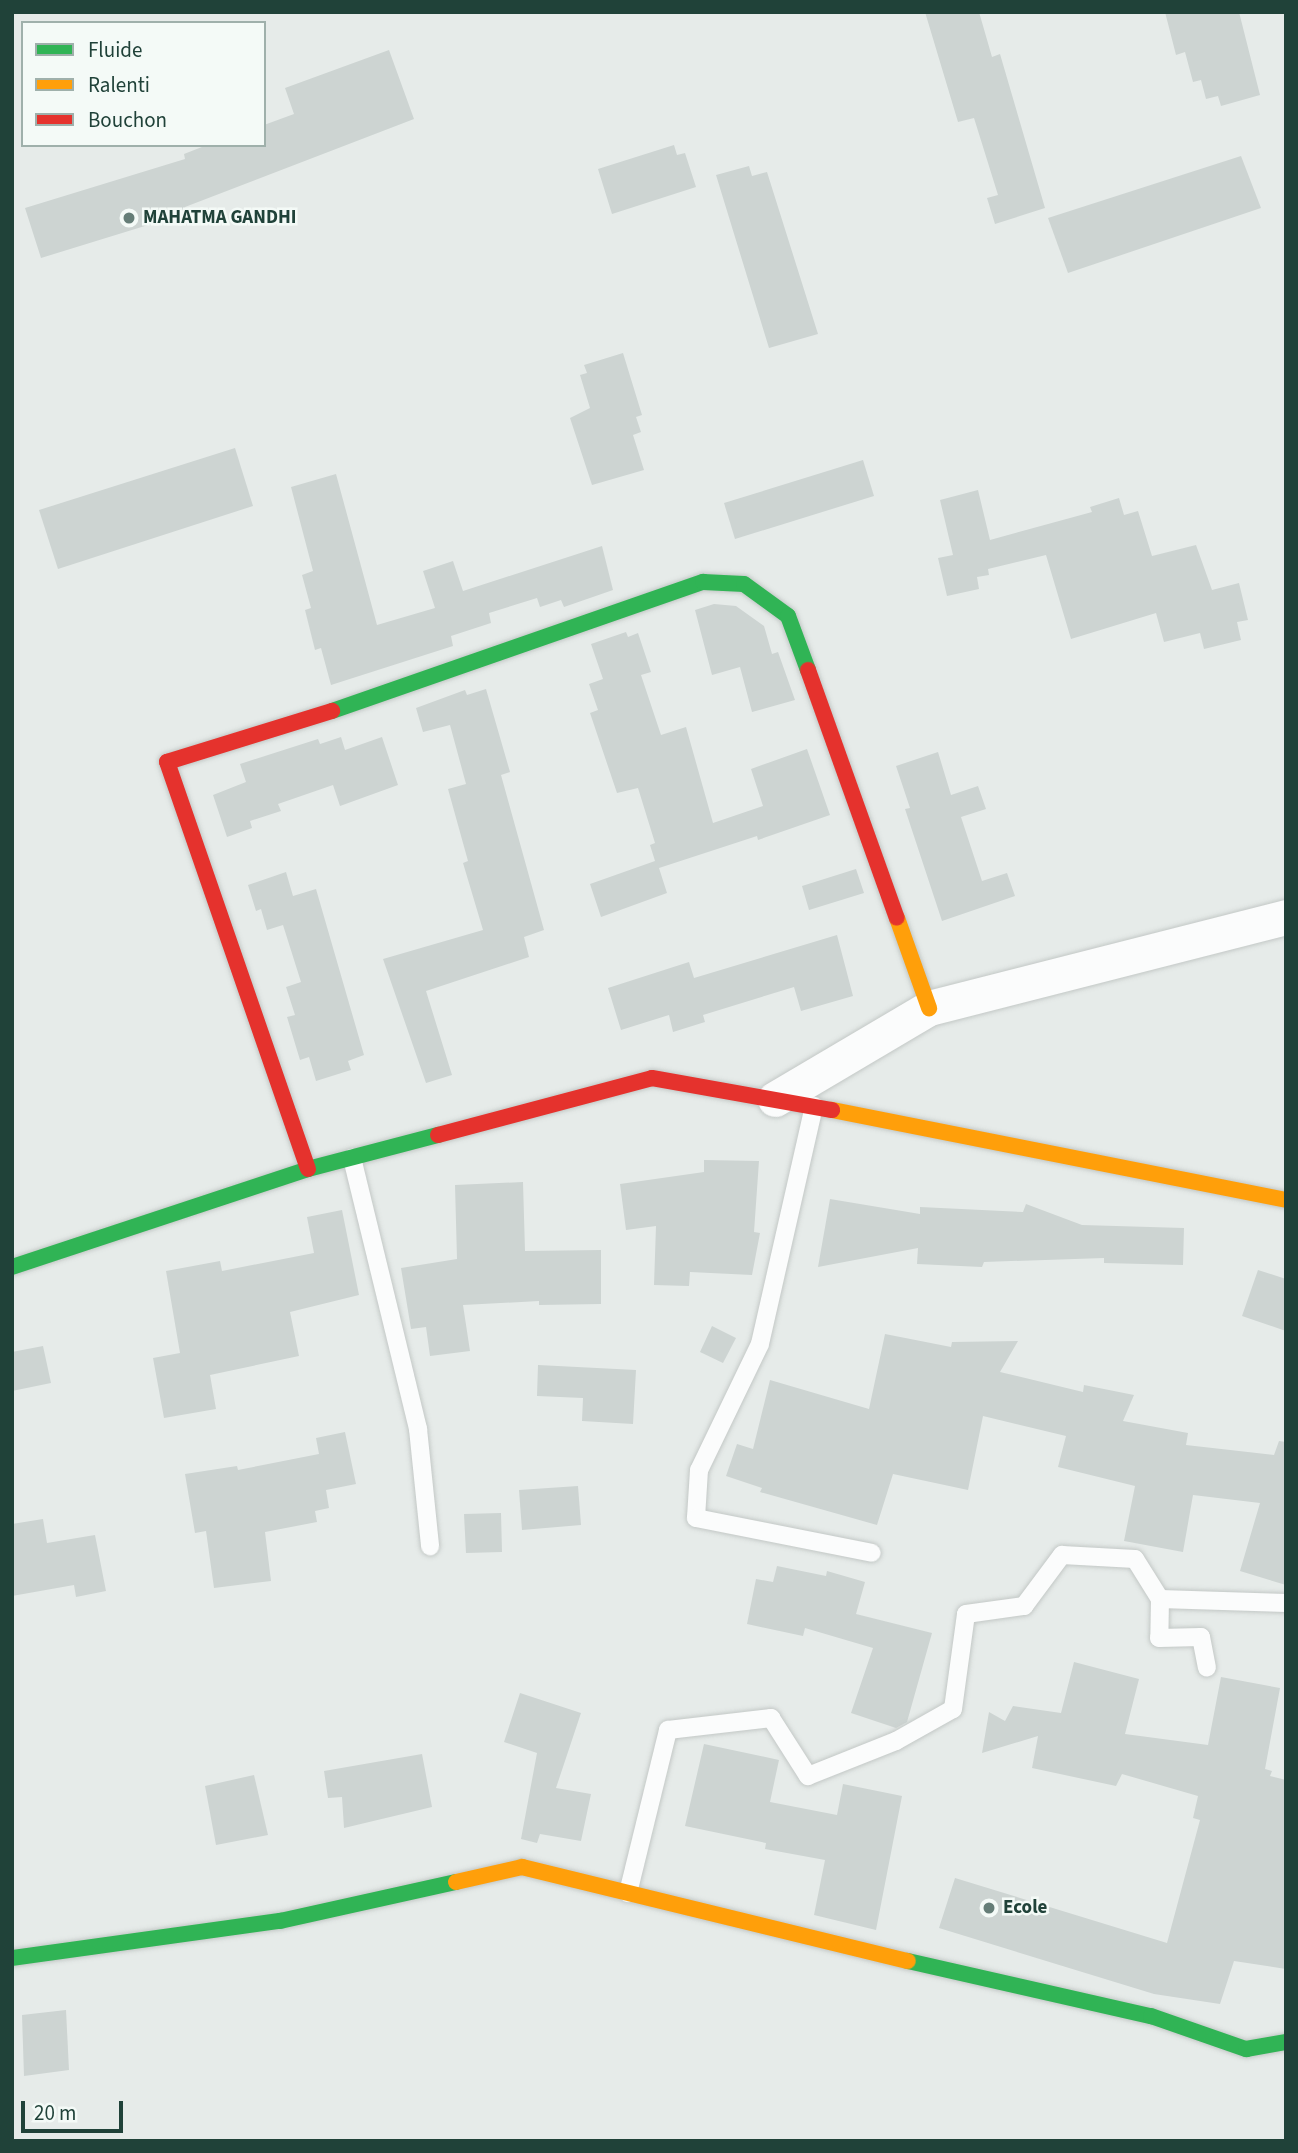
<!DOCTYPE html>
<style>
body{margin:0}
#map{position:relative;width:1298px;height:2153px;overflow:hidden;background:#e6ebe9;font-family:"Source Sans 3",sans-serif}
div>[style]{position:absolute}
.building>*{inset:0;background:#cdd4d2}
.roads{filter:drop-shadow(0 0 2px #c3c8c6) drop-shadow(0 0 2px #c3c8c6)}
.lane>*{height:18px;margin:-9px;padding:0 9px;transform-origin:9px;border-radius:9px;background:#fbfcfc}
.street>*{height:35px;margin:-17.5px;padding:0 17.5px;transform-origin:17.5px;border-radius:17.5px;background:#fbfcfc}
.fast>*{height:16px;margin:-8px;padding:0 8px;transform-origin:8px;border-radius:8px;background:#30b455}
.slow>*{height:16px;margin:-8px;padding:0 8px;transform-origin:8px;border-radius:8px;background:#ff9f0a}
.jam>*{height:16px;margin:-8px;padding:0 8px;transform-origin:8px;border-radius:8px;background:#e5322d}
.dots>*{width:19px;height:19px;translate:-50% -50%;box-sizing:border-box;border:4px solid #f4faf7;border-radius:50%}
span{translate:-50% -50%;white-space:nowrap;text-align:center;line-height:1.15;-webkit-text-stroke:5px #f4faf7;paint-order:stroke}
.poi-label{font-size:19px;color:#204239;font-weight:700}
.left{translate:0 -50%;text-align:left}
.frame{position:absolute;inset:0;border:14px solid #204239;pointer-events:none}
.legend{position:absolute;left:21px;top:21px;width:245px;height:126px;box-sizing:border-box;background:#f4faf7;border:2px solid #9fb0ab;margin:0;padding:9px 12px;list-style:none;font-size:21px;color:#204239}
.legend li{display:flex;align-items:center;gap:14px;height:35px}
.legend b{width:35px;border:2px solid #9fb0ab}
.scale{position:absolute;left:21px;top:2101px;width:102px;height:32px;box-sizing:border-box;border:4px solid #204239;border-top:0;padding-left:9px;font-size:21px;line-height:24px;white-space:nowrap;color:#204239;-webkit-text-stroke:5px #f4faf7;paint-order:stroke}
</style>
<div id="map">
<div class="building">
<div style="clip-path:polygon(925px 12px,979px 12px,992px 57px,1000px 54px,1045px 208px,995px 224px,987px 198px,998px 195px,974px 118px,958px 122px)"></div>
<div style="clip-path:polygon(1165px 12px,1239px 12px,1260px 95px,1221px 106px,1218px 96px,1206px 99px,1201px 80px,1193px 82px,1185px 52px,1176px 55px)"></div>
<div style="clip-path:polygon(389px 50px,414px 119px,185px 207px,187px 213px,41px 258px,25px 208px,185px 159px,184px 154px,207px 145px,264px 145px,264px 125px,294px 114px,285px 88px)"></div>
<div style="clip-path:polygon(674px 145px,677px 155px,685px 153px,696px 187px,612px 214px,598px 169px)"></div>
<div style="clip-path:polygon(1241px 156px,1261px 208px,1068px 273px,1048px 218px)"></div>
<div style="clip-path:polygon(749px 166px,752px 176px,767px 172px,818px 334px,769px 348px,716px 175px)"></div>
<div style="clip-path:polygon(623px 353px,642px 415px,636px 417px,641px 432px,633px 435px,644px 470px,592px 485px,570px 418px,590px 408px,580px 375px,587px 373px,584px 365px)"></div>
<div style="clip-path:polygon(235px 448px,253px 506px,58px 569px,39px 510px)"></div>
<div style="clip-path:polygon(863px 460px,874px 496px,735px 539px,724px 503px)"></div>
<div style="clip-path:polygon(336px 474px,377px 625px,435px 608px,423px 571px,453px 561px,463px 591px,602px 546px,613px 590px,564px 607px,561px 600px,540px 607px,537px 598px,489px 613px,491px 623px,451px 636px,453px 646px,331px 685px,321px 648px,315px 650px,305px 610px,311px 608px,302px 575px,313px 571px,291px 487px)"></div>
<div style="clip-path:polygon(978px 490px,990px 540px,1092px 512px,1090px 507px,1119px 498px,1124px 515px,1138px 511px,1152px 556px,1196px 545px,1212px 590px,1239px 583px,1248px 620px,1237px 622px,1241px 640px,1204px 649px,1200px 633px,1164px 642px,1156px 613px,1071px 639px,1046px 555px,988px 569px,989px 575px,977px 577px,979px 589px,947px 596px,938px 558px,953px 555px,940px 500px)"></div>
<div style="clip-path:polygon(714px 604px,736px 606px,764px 626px,772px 654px,778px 652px,795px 700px,752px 712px,740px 667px,712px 675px,695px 610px)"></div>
<div style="clip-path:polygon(626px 632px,628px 637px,638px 633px,651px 672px,641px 675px,661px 735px,686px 727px,713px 823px,763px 806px,751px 769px,807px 749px,830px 815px,758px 840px,757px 836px,659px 868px,667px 893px,601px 917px,590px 884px,655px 861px,650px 845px,655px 843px,638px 788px,617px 793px,590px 713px,598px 710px,589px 684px,603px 679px,591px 644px)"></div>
<div style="clip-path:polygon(486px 689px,510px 772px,501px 775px,544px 930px,524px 937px,529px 957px,426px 991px,452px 1075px,426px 1083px,383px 959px,483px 930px,463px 863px,468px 861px,448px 789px,466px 784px,450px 725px,423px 732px,416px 708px,465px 690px,467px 695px)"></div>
<div style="clip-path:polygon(341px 737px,345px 750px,382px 737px,398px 785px,340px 806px,333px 785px,278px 804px,281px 811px,250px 821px,252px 828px,227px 837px,213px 795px,246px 782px,240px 764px,318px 739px,320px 744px)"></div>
<div style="clip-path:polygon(938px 752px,951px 795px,978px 786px,986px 809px,961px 817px,982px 881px,1007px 873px,1015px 896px,942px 921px,905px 809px,910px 808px,896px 766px)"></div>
<div style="clip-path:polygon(856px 869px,864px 893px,809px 910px,802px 886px)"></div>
<div style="clip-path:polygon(286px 872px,293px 896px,316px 889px,364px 1055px,348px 1061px,351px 1070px,316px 1081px,309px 1057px,300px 1060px,287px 1017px,295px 1015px,286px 987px,301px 982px,283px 925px,267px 930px,261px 909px,256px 911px,248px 885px)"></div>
<div style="clip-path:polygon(837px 935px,853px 996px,801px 1011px,794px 987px,703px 1015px,705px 1022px,673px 1032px,669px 1015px,621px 1030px,608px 988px,689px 962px,694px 978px)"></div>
<div style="clip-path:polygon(704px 1160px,759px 1161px,754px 1232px,760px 1233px,752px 1275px,690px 1272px,689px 1286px,654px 1285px,656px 1226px,626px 1230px,620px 1184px,704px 1172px)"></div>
<div style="clip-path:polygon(523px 1182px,525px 1251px,601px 1250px,601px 1304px,539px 1305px,539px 1301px,463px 1305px,470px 1351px,430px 1356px,426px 1327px,411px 1329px,401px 1268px,457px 1259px,455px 1185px)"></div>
<div style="clip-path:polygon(830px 1199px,920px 1214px,920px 1207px,1023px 1212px,1026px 1204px,1082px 1225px,1184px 1228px,1183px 1265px,1104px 1263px,1104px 1258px,984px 1262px,982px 1267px,917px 1264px,918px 1248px,818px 1267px)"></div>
<div style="clip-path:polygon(342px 1210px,359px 1295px,290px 1312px,299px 1356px,210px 1375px,216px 1409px,164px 1418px,153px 1358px,180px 1353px,166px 1271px,220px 1261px,222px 1271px,314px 1253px,307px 1217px)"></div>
<div style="clip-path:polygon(1258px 1270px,1286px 1279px,1286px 1331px,1242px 1316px)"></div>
<div style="clip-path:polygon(712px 1326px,736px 1338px,723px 1363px,700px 1352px)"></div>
<div style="clip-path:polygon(885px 1334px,951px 1347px,952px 1342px,1018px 1341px,1000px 1372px,1083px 1392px,1084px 1385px,1134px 1395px,1123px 1421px,1188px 1433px,1186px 1445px,1274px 1455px,1279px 1441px,1286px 1442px,1286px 1585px,1240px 1571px,1260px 1503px,1193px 1495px,1183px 1552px,1124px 1541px,1135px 1486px,1058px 1467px,1066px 1436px,983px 1416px,968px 1490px,893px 1474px,877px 1525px,760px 1492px,762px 1488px,726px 1476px,737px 1444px,753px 1449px,770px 1380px,869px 1409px)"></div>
<div style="clip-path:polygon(43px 1346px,51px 1383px,12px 1391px,12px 1352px)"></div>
<div style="clip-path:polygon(538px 1365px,636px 1370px,633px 1424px,582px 1421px,583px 1398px,537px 1396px)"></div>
<div style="clip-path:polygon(345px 1432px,356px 1484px,326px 1490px,329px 1508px,315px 1511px,317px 1522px,265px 1532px,271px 1581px,214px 1588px,206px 1531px,195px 1533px,185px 1474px,237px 1466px,238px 1470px,319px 1454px,316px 1438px)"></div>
<div style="clip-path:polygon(578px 1486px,581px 1525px,522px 1530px,519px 1490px)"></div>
<div style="clip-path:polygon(501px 1513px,502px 1552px,466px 1553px,464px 1514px)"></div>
<div style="clip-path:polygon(43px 1519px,47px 1543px,95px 1535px,106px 1591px,76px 1597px,74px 1585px,12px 1596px,12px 1524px)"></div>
<div style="clip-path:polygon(777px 1566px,826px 1576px,827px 1571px,865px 1582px,856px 1614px,932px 1633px,907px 1722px,896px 1728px,851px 1713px,873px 1648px,805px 1628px,803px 1636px,747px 1624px,756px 1579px,773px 1582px)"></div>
<div style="clip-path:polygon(1074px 1662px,1139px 1679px,1125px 1734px,1208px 1745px,1221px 1677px,1280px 1688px,1265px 1769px,1272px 1771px,1270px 1776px,1286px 1780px,1286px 1969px,1234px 1961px,1220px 2004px,1154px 1994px,939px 1928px,955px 1878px,1167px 1943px,1200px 1820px,1193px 1818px,1198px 1796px,1122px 1774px,1116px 1786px,1032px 1768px,1038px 1736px,982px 1753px,989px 1712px,1005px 1721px,1013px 1706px,1061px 1713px)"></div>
<div style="clip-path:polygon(520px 1693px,581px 1713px,556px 1788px,591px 1794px,581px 1841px,540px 1834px,537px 1843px,521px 1839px,537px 1753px,504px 1742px)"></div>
<div style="clip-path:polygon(704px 1744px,779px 1760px,770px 1802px,837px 1815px,843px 1784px,902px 1796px,876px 1930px,814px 1915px,825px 1860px,765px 1849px,766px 1843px,685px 1826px)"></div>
<div style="clip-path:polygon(422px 1754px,432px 1807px,344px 1828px,342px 1797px,328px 1798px,324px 1771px)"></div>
<div style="clip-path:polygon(254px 1775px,268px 1835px,216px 1845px,205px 1786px)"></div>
<div style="clip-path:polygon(66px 2010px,69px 2070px,24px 2076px,22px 2015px)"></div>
</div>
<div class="roads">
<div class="lane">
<div style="left:814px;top:1106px;width:244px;rotate:102.8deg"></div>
<div style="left:760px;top:1344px;width:140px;rotate:115.8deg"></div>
<div style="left:699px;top:1470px;width:48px;rotate:93.6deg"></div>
<div style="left:696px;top:1518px;width:179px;rotate:11.2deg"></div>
<div style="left:352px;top:1158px;width:279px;rotate:76.3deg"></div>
<div style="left:418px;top:1429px;width:118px;rotate:84.1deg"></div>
<div style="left:1160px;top:1599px;width:39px;rotate:91deg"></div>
<div style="left:1159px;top:1638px;width:42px;rotate:-1.4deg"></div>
<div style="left:1201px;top:1637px;width:31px;rotate:79deg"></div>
<div style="left:628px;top:1893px;width:168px;rotate:-76.2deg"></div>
<div style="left:668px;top:1730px;width:104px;rotate:-6.6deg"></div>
<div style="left:771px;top:1718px;width:69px;rotate:57.5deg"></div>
<div style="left:808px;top:1776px;width:95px;rotate:-21.7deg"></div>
<div style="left:896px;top:1741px;width:65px;rotate:-29.3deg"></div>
<div style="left:953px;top:1709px;width:96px;rotate:-82.2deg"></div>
<div style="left:966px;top:1614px;width:59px;rotate:-7.9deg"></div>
<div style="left:1024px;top:1606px;width:64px;rotate:-53.3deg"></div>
<div style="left:1062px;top:1555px;width:73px;rotate:3.1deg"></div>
<div style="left:1135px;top:1559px;width:47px;rotate:58deg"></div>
<div style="left:1160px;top:1599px;width:126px;rotate:1.8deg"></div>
</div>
<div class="street">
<div style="left:775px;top:1099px;width:179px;rotate:-30.6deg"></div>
<div style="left:929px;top:1008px;width:368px;rotate:-14.3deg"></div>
</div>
<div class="fast">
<div style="left:332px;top:711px;width:393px;rotate:-19.2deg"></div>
<div style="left:703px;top:582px;width:41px;rotate:2.8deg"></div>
<div style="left:744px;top:584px;width:54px;rotate:36deg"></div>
<div style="left:788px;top:616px;width:58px;rotate:69.7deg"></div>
<div style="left:12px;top:1267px;width:312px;rotate:-18.3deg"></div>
<div style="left:308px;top:1169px;width:134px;rotate:-14.7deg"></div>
<div style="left:12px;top:1958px;width:271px;rotate:-7.9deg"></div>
<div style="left:280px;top:1921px;width:180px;rotate:-12.5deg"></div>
<div style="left:908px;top:1961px;width:249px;rotate:12.8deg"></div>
<div style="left:1151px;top:2016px;width:101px;rotate:19.2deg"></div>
<div style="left:1246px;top:2049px;width:41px;rotate:-9.9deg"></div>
</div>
<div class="slow">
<div style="left:897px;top:918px;width:96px;rotate:70.4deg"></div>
<div style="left:832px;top:1110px;width:463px;rotate:11.2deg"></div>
<div style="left:456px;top:1882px;width:68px;rotate:-12.8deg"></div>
<div style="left:522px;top:1867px;width:397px;rotate:13.7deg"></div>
</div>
<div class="jam">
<div style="left:808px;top:670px;width:263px;rotate:70.3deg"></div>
<div style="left:438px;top:1135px;width:221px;rotate:-14.9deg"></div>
<div style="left:652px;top:1078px;width:183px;rotate:10.1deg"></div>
<div style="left:308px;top:1169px;width:431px;rotate:-109.1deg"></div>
<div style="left:167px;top:762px;width:173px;rotate:-17.2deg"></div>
</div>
</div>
<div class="dots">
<div style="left:129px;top:218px;background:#657d77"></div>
<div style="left:989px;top:1908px;background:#657d77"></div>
</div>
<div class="poi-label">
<span class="left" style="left:143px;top:218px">MAHATMA GANDHI</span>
<span class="left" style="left:1003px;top:1908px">Ecole</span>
</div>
<div class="frame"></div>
<ul class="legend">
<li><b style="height:9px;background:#30b455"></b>Fluide</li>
<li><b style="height:9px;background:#ff9f0a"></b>Ralenti</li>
<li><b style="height:9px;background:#e5322d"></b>Bouchon</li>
</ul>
<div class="scale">20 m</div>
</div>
